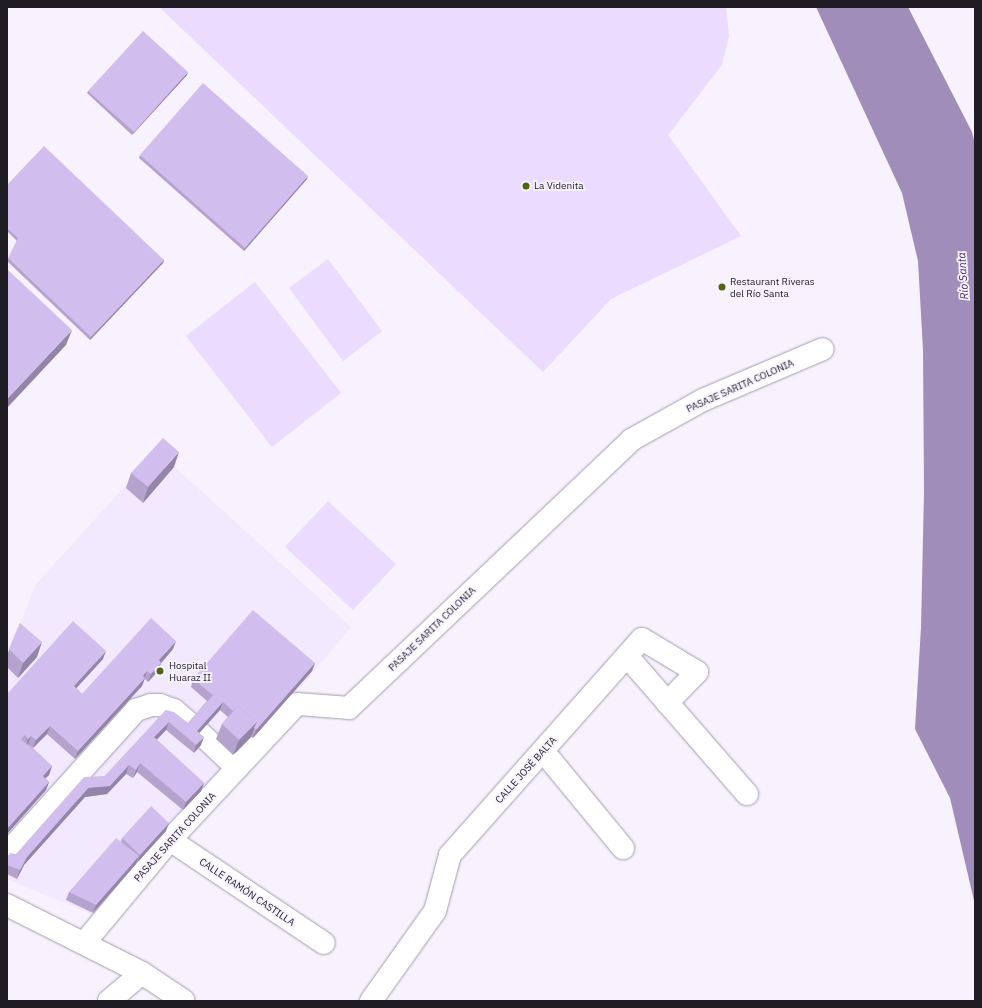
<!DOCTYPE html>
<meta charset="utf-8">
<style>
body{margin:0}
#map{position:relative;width:982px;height:1008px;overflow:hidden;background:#f7f2fe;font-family:"IBM Plex Sans",sans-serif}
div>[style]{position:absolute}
.built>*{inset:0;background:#f2e9ff}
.green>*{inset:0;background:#eadbff}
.water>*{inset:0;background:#a08dba}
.roads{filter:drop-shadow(0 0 1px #a39bae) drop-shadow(0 0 1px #a39bae)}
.minor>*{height:22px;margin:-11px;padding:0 11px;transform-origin:11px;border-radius:11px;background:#fff}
.major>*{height:22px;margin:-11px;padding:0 11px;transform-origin:11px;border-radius:11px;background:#fff}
.wall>*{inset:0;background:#b5a3cd}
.shaded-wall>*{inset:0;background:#9385a7}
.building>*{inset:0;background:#d2beee}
.dots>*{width:11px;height:11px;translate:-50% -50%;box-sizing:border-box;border:2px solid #f7f2fe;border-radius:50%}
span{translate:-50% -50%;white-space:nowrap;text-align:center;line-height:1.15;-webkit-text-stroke:3.5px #f7f2fe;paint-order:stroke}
.poi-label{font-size:10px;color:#1f1c23}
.left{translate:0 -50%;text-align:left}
.street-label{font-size:10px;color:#1f1c23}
.water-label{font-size:11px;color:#40255d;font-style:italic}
.frame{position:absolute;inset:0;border:8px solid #1f1c23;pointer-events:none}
</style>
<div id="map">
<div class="built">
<div style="clip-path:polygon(157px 451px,351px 627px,301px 687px,93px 915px,7px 879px,7px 656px,36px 584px)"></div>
</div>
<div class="green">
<div style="clip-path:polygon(159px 7px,726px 7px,729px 36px,722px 65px,668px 135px,741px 236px,611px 299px,543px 372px)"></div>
<div style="clip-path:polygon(328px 259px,382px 331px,343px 361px,289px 288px)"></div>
<div style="clip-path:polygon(255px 282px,341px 393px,272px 447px,186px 336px)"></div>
<div style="clip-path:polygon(328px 501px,396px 564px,353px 610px,285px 547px)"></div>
</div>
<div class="water">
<div style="clip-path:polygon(816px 7px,908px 7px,972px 132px,975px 144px,975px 905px,950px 798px,915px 729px,921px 627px,924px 492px,923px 350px,918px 261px,902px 193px)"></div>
</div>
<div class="roads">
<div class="minor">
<div style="left:627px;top:656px;width:183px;rotate:49deg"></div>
<div style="left:200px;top:733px;width:51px;rotate:43.4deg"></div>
<div style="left:543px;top:751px;width:126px;rotate:50.5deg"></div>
<div style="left:170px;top:840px;width:185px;rotate:33.8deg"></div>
<div style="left:7px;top:853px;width:193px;rotate:-47.9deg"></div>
<div style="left:136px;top:710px;width:16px;rotate:-18deg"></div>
<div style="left:151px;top:705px;width:9px"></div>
<div style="left:160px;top:705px;width:15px;rotate:20deg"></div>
<div style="left:174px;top:710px;width:23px;rotate:41deg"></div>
<div style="left:85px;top:942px;width:133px;rotate:-50.2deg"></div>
<div style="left:170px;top:840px;width:186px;rotate:-47deg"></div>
<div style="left:297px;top:704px;width:52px;rotate:4.4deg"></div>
<div style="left:349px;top:708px;width:389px;rotate:-43.5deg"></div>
<div style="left:631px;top:440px;width:82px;rotate:-29.1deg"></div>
<div style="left:703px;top:400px;width:130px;rotate:-23deg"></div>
<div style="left:109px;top:1001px;width:43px;rotate:-40.3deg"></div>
<div style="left:371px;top:1001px;width:110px;rotate:-54.6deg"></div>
<div style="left:435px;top:911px;width:58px;rotate:-75deg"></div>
<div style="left:450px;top:855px;width:289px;rotate:-48.4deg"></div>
<div style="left:642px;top:639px;width:64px;rotate:31deg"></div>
<div style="left:697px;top:672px;width:43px;rotate:134.1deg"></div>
</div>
<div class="major">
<div style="left:7px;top:905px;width:151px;rotate:26.7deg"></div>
<div style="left:142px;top:973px;width:50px;rotate:33.7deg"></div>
</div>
</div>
<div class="wall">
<div style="clip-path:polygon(187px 75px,132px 135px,87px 93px,88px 91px)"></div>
<div style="clip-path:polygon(140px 155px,307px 179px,244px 251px,139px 158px)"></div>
<div style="clip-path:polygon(7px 185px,164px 260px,163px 263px,90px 340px,7px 261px,17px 241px,7px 231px)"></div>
<div style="clip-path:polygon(174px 467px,143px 503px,126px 488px,131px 473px)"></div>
<div style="clip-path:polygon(20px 623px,37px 657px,18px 678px,7px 667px,7px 655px)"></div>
<div style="clip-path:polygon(173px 649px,161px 663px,158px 671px,148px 682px,145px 679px,142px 686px,75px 759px,47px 734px,33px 748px,28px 744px,52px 766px,49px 775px,45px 778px,49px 782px,46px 790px,7px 834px,7px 694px,103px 659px,76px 688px,82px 694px)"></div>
<div style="clip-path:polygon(315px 663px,312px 671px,253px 738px,251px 737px,233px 755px,216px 739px,222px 724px,228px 717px,220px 710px,199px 733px,201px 745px,194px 753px,166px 730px,157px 740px,204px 783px,201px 791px,183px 810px,137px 772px,133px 778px,126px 774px,107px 794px,85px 797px,24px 865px,17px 879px,7px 874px,7px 857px,16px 854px,105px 776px,166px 710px,188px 723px,207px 701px,191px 687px,193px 679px)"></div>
<div style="clip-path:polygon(166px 831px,137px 862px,136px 864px,93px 913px,66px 900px,69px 892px,121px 842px,122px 838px)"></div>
</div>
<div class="shaded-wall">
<div style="clip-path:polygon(188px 72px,187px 75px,132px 135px,134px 132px)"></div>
<div style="clip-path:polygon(308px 176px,307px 179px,244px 251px,245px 248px)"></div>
<div style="clip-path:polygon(164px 260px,163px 263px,90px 340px,91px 337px)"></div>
<div style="clip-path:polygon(72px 330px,66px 345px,7px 408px,7px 399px)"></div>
<div style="clip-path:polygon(179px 452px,174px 467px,143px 503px,148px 487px)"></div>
<div style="clip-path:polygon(176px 641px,173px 649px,161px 663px,158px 671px,148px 682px,151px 674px,159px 660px)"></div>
<div style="clip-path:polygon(42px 642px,37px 657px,18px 678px,23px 663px)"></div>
<div style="clip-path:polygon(106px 651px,103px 659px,71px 694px,74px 686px)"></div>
<div style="clip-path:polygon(315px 663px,312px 671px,253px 738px,256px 730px)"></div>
<div style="clip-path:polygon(147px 671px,142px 686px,75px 759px,78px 751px)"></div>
<div style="clip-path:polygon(223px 702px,220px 710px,194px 739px,197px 731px)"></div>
<div style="clip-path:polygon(169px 722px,166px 730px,151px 745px,154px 737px)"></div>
<div style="clip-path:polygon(257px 722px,251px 737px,233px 755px,239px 740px)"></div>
<div style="clip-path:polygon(50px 726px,47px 734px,33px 748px,36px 740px)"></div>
<div style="clip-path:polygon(31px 736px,28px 744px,26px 747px,28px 739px)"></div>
<div style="clip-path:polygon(204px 737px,201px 745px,194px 753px,196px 745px)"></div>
<div style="clip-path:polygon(140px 763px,137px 772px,133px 778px,136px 770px)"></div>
<div style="clip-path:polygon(129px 765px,126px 774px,107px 794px,85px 797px,24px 865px,17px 879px,20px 870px,27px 857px,88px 788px)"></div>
<div style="clip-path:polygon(52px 766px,49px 775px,40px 784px,43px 776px)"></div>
<div style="clip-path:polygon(49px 782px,46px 790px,7px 834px,7px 829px)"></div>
<div style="clip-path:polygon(204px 783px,201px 791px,183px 810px,186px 802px)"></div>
<div style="clip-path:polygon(169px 823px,166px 831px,137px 863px,140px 855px)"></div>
<div style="clip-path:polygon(139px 856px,136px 864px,93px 913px,96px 905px)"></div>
</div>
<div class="building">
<div style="clip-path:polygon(143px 31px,188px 72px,134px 132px,88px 91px)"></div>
<div style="clip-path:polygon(203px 83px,308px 176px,245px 248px,140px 155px)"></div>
<div style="clip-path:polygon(44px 146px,164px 260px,91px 337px,8px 258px,18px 238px,7px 228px,7px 185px)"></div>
<div style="clip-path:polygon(7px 269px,72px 330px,7px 399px)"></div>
<div style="clip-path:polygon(163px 438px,179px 452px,148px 487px,131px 473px)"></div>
<div style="clip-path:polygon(253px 610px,315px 663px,256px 730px,254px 728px,257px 722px,238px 706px,233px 711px,223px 702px,197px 731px,204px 737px,196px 745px,169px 722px,154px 737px,204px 783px,186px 802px,140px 763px,136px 770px,129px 765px,110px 786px,88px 788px,27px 857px,20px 870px,7px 865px,7px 857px,10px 853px,16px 854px,84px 777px,105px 776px,166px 710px,174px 712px,188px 723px,213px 695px,193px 679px)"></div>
<div style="clip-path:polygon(151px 618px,176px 641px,159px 660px,161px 663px,151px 674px,147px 671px,143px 676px,145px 678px,78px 751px,50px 726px,36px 740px,31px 736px,28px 739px,25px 735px,21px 739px,52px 766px,43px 776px,49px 782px,7px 829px,7px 730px,8px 729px,7px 728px,7px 694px,73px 621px,106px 651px,74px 686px,82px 694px)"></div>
<div style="clip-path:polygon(20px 623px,42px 642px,23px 663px,9px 649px)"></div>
<div style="clip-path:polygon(238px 706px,257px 722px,239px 740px,222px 724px)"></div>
<div style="clip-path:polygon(151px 806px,169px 823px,140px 855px,122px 838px)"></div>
<div style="clip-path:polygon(116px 838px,139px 856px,96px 905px,69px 892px)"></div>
</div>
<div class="dots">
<div style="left:526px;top:186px;background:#4f6513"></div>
<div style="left:722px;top:287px;background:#4f6513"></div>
<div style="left:160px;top:671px;background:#4f6513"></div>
</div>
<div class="poi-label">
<span class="left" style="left:534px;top:186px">La Videnita</span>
<span class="left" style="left:730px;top:287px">Restaurant Riveras<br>del Río Santa</span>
<span class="left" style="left:169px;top:671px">Hospital<br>Huaraz II</span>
</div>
<div class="street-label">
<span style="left:740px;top:386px;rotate:-24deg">PASAJE SARITA COLONIA</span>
<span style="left:432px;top:629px;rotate:-44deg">PASAJE SARITA COLONIA</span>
<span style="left:526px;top:770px;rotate:-48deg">CALLE JOSÉ BALTA</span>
<span style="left:175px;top:837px;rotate:-48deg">PASAJE SARITA COLONIA</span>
<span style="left:247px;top:892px;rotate:34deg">CALLE RAMÓN CASTILLA</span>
</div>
<div class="water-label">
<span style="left:963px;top:276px;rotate:-94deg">Río Santa</span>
</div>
<div class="frame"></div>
</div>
